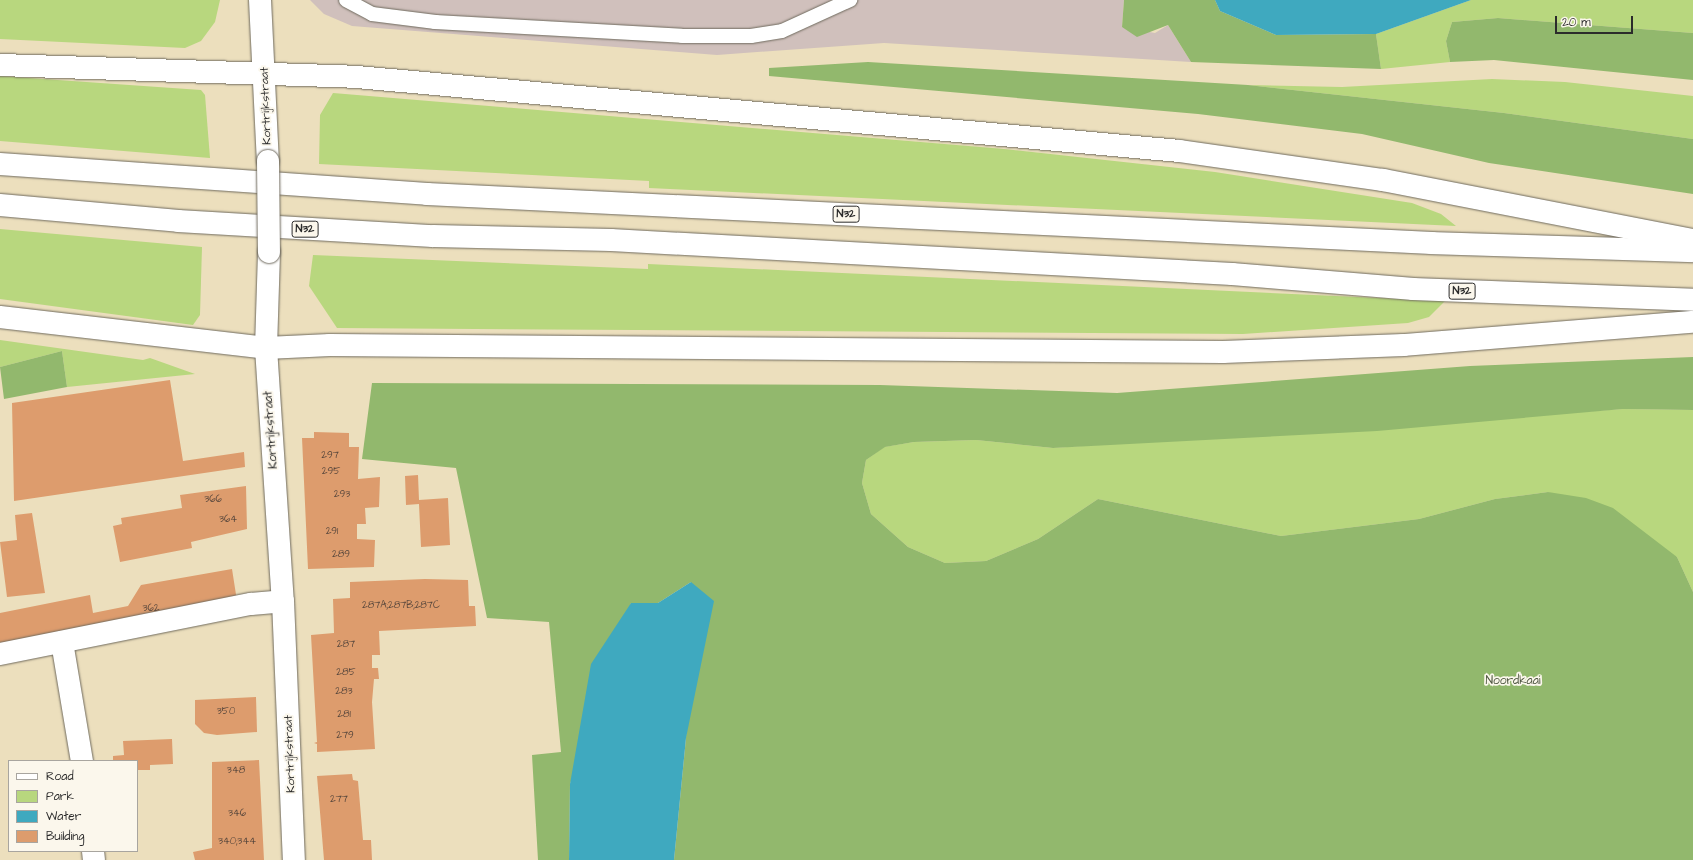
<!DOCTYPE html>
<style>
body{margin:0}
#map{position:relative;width:1693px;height:860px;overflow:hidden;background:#ecdfbd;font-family:"Architects Daughter",sans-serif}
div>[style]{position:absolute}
.industrial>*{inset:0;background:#d0c0bc}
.green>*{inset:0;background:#b8d77e}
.forest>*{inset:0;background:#92b86d}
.water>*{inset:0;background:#3fa9bf}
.building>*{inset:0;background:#dd9c6d}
.roads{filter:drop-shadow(0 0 1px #6f6a5e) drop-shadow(0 0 1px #6f6a5e)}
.service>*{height:14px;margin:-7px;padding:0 7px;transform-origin:7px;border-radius:7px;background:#fff}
.minor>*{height:22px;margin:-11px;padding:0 11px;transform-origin:11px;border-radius:11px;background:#fff}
.tertiary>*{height:22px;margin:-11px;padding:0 11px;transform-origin:11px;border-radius:11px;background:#fff}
.secondary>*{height:22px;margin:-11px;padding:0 11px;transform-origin:11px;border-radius:11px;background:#fff}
.trunk>*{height:22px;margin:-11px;padding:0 11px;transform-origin:11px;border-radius:11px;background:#fff}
.bridges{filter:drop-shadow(0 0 1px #6f6a5e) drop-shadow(0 0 1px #6f6a5e)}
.secondary-bridge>*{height:22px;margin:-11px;padding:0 11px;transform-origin:11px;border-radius:11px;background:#fff}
span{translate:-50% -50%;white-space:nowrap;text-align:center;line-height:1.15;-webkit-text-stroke:3.5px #fbf7ec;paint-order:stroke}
.number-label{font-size:10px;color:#58473c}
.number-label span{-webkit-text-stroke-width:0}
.shield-label span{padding:1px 3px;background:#fbf7ec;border:1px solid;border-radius:3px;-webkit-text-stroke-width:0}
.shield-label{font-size:11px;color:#2b2b2b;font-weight:700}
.street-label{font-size:12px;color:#2b2b2b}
.park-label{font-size:12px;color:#4e5640}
.legend{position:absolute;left:8px;top:760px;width:130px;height:92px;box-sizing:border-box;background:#fbf7ec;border:1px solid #a8a59f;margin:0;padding:5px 7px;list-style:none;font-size:12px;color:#2b2b2b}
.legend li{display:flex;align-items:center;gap:8px;height:20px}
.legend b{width:20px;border:1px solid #a8a59f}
.scale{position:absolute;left:1555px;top:16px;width:78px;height:18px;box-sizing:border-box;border:2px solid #2b2b2b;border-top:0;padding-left:5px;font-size:12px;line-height:14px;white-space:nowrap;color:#2b2b2b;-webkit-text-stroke:3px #fbf7ec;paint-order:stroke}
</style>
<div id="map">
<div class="industrial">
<div style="clip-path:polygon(310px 0,1124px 0,1122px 27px,1155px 33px,1168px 25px,1191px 62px,884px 43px,717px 55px,352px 26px,324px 14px)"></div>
</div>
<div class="green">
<div style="clip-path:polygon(0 0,220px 0,215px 22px,201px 41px,185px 48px,0 39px)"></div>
<div style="clip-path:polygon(1471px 0,1693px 0,1693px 33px,1498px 18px,1452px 22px,1446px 41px,1450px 62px,1381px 69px,1376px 34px)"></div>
<div style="clip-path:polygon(0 76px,201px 90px,205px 95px,210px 158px,0 141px)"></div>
<div style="clip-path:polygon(1492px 79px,1565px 82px,1693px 96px,1693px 139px,1504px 113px,1248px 85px,1342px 87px)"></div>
<div style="clip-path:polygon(333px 93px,1004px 149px,1215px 172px,1412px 203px,1441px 214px,1456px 226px,649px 188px,649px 181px,319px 164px,320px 115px)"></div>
<div style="clip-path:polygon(0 229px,202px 247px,200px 315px,193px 325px,0 299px)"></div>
<div style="clip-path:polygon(313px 255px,648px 269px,648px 264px,1445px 301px,1429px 317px,1408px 323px,1243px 334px,337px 328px,309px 286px)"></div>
<div style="clip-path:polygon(0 340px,143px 360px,150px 358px,195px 374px,67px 387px,62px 351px,0 367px)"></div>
<div style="clip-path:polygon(1623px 409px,1693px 410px,1693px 592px,1677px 557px,1548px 492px,1495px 499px,1419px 519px,1281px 536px,1098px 499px,1038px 539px,986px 561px,945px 563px,908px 547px,871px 514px,862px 483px,866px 460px,884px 447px,914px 442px,976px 440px,1053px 448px)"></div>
</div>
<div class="forest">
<div style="clip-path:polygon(1124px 0,1215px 0,1220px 11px,1276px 35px,1376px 34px,1381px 69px,1191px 62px,1168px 25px,1137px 37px,1122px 27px)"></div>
<div style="clip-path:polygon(1498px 18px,1693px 33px,1693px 80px,1494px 60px,1450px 62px,1446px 41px,1452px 22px)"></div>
<div style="clip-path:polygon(868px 62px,1248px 85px,1504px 113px,1693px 139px,1693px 194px,1489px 163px,1362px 134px,1198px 114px,769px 76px,769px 68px)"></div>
<div style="clip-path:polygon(62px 351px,67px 387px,4px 399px,0 367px)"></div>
<div style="clip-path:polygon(1693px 357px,1693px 410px,1623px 409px,1377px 431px,1053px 448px,976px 440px,914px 442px,885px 447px,866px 460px,862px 483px,871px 514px,908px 547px,945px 563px,986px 561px,1038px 539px,1098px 499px,1281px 536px,1419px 519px,1495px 499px,1548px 492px,1586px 498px,1613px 508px,1677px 557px,1693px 592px,1693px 860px,674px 860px,686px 738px,691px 582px,658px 603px,631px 603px,570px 784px,569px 860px,538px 860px,532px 755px,561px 752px,549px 622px,487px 618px,456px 468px,362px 459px,372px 383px,880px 385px,1117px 393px,1470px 366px)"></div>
</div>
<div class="water">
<div style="clip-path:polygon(1215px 0,1471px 0,1376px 34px,1276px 35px,1220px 11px)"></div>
<div style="clip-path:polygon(691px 582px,714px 601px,686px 738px,674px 860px,569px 860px,570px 784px,591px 664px,631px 603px,658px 603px)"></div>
</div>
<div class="building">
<div style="clip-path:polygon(170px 380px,183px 461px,244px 452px,245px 467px,14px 501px,12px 403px)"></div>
<div style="clip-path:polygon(314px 432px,349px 433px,349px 447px,359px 447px,358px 479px,380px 477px,379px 507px,365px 508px,366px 524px,357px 524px,357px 539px,375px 540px,374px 567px,308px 569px,302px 438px,314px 438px)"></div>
<div style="clip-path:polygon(418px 475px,419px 500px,448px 498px,450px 545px,421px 547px,419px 504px,406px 505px,405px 476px)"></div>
<div style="clip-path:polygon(246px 486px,247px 529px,191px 542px,192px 548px,120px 562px,113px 526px,122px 524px,121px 518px,182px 508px,180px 495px)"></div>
<div style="clip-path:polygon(32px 513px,45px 593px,7px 597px,0 542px,17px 540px,15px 515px)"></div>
<div style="clip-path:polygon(232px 569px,237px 601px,0 649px,0 613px,90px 595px,93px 613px,128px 606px,141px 585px)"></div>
<div style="clip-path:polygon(425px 579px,468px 580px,469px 606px,475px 606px,476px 626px,379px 631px,380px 655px,372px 655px,372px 668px,378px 668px,379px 679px,374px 679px,372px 702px,375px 749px,317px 752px,317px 744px,314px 743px,317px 742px,311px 635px,334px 633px,333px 599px,350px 598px,350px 582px)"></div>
<div style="clip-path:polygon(256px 697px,257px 732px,217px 735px,204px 733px,195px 724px,195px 700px)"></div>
<div style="clip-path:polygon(172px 739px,173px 764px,150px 765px,150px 770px,137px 770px,137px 761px,113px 761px,113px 756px,124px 755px,123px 741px)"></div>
<div style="clip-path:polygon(259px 760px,264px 860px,195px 860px,193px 852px,212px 848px,212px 762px)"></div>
<div style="clip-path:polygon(352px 774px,353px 780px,358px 781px,363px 840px,371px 840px,372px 860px,324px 860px,317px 776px)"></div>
</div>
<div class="roads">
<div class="service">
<div style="left:346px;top:0;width:30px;rotate:28deg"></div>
<div style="left:372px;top:14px;width:64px;rotate:7.2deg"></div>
<div style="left:435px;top:22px;width:247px;rotate:3.2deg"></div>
<div style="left:682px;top:36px;width:69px"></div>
<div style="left:751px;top:36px;width:31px;rotate:-9deg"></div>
<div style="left:782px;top:31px;width:75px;rotate:-24.5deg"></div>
</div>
<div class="minor">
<div style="left:62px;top:642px;width:121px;rotate:80.5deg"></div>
<div style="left:0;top:654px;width:256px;rotate:-11.3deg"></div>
<div style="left:251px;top:604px;width:32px;rotate:-5deg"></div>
<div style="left:93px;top:851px;width:9px;rotate:84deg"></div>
</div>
<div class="tertiary">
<div style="left:266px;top:348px;width:254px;rotate:86.2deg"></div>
<div style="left:283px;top:601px;width:259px;rotate:87.6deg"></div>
</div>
<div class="secondary">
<div style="left:260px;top:0;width:161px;rotate:87.2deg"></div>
<div style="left:266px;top:348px;width:96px;rotate:-88.2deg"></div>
</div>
<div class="trunk">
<div style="left:0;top:65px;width:357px;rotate:1.9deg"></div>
<div style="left:357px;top:77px;width:825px;rotate:5.14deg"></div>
<div style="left:1179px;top:151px;width:206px;rotate:8.1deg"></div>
<div style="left:1383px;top:180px;width:316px;rotate:11deg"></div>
<div style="left:0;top:164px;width:428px;rotate:4deg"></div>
<div style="left:427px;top:194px;width:1006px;rotate:2.79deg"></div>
<div style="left:1432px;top:243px;width:261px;rotate:1.8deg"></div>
<div style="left:0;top:205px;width:179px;rotate:5.1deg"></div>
<div style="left:178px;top:221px;width:255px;rotate:3.4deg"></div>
<div style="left:433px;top:236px;width:178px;rotate:1.3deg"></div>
<div style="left:611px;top:240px;width:622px;rotate:3.13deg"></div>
<div style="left:1232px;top:274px;width:182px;rotate:4.7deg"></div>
<div style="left:1413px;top:289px;width:280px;rotate:2.2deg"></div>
<div style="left:0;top:317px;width:268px;rotate:6.6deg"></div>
<div style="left:266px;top:348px;width:64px;rotate:-2.7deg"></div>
<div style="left:330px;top:345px;width:893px;rotate:0.45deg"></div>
<div style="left:1223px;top:352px;width:181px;rotate:-2.2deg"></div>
<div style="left:1404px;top:345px;width:290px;rotate:-4.6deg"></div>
</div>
</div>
<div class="bridges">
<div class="secondary-bridge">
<div style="left:268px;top:161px;width:91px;rotate:89.4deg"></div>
</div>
</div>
<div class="number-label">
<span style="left:330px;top:456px">297</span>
<span style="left:331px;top:472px">295</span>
<span style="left:342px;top:495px">293</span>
<span style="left:213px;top:500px">366</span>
<span style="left:228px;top:520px">364</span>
<span style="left:332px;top:532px">291</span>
<span style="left:341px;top:555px">289</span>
<span style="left:401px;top:606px">287A;287B;287C</span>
<span style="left:151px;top:609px">362</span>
<span style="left:346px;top:645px">287</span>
<span style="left:346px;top:673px">285</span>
<span style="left:344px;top:692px">283</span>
<span style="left:226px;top:712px">350</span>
<span style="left:344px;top:715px">281</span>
<span style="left:345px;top:736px">279</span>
<span style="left:236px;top:771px">348</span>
<span style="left:339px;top:800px">277</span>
<span style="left:237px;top:814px">346</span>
<span style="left:237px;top:842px">340;344</span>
</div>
<div class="shield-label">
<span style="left:846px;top:214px">N32</span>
<span style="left:305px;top:229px">N32</span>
<span style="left:1462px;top:291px">N32</span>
</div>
<div class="street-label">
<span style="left:266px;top:106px;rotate:-92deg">Kortrijkstraat</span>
<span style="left:271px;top:430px;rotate:-94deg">Kortrijkstraat</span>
<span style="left:290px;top:754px;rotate:-92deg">Kortrijkstraat</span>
</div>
<div class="park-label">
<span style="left:1513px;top:681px">Noordkaai</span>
</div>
<ul class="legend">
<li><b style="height:5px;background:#fff"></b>Road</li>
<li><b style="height:11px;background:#b8d77e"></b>Park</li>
<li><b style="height:11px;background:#3fa9bf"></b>Water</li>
<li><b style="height:11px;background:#dd9c6d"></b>Building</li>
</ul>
<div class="scale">20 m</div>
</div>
